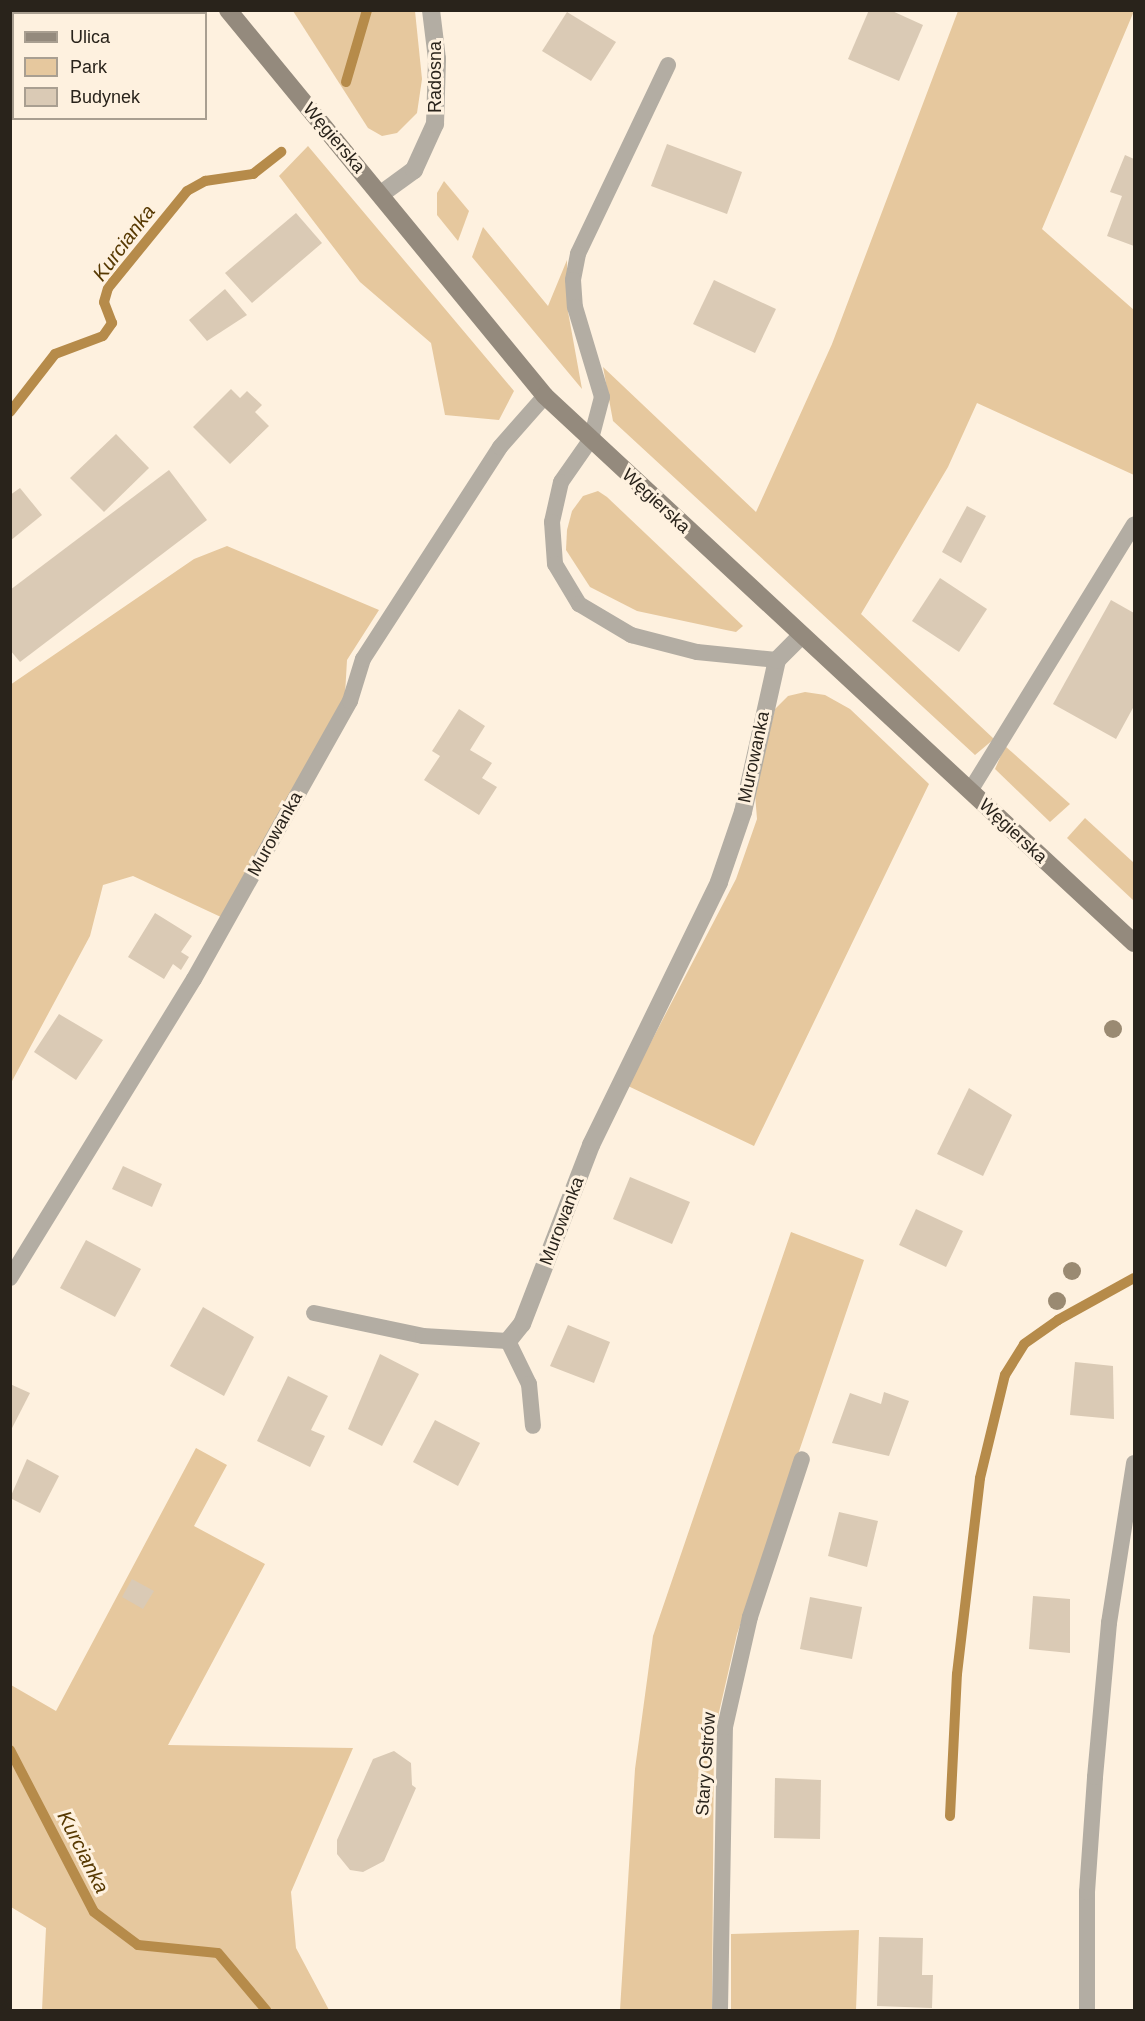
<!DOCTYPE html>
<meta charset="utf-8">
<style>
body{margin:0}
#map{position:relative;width:1145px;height:2021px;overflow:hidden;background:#fef1df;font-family:Helvetica,sans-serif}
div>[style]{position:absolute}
.green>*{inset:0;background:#e6c89e}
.stream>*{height:10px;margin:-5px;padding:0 5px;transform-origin:5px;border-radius:5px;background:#b68b4a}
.building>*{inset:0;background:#dacab5}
.service>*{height:16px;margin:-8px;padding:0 8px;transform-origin:8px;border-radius:8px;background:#b3ada3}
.minor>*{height:18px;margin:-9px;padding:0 9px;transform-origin:9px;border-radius:9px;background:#b3ada3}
.secondary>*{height:18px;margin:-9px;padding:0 9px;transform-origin:9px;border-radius:9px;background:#948a7d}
.trees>*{width:18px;height:18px;margin:-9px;border-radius:50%;background:#9a8a72}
span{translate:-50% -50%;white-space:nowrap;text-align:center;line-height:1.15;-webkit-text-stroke:6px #fef1df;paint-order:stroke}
.street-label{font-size:18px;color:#29231b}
.water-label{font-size:20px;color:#573902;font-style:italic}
.frame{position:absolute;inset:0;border:12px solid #29231b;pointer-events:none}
.legend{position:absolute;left:12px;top:12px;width:195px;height:108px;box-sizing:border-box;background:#fef1df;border:2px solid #a99f91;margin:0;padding:8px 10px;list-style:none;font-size:18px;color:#29231b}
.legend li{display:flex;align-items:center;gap:12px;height:30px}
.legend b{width:30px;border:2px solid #a99f91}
</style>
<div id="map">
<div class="green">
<div style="clip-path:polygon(293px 11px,415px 11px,422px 79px,417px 113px,397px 133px,382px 136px,368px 128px)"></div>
<div style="clip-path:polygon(958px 11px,1134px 11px,1042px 229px,1134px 310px,1134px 475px,977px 403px,948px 467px,861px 614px,994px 739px,975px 755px,613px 421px,603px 367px,756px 512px,832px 344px)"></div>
<div style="clip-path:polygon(308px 146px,514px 391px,499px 420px,445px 415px,431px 343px,360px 282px,279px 176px)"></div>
<div style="clip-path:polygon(444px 181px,469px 211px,458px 241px,437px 215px,437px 193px)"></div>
<div style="clip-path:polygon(483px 227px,548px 306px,567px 260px,567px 306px,582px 389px,472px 257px)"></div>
<div style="clip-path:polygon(598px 491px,607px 497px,743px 626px,736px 632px,726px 630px,637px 611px,590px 587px,566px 550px,567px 530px,572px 511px,583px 496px)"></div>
<div style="clip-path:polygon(227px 546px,379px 610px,347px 660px,345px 695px,223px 918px,133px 876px,103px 885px,90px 936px,11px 1083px,10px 685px,194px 559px)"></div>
<div style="clip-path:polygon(805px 692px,825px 695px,850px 709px,929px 784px,754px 1146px,628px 1086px,736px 879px,757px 819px,755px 794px,775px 709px,788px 696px)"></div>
<div style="clip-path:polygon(1005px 746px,1070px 804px,1050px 822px,995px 769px)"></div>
<div style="clip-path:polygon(1085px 818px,1134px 863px,1134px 901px,1067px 838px)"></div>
<div style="clip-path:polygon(791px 1232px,864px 1260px,737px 1634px,714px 1734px,712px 2010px,620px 2010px,635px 1769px,653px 1636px)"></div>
<div style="clip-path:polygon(196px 1448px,227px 1465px,194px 1526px,265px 1564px,168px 1745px,353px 1748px,291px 1892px,296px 1948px,329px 2010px,42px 2010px,46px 1928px,11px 1907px,11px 1685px,56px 1711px)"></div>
<div style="clip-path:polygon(859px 1930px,856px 2010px,731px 2010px,731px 1934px)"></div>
</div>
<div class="stream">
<div style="left:346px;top:82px;width:75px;rotate:-73.7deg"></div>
<div style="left:10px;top:412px;width:73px;rotate:-52.2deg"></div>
<div style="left:55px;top:354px;width:51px;rotate:-20.6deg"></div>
<div style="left:103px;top:336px;width:16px;rotate:-55deg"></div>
<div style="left:112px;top:323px;width:22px;rotate:-111deg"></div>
<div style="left:104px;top:302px;width:15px;rotate:-74deg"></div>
<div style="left:108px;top:288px;width:125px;rotate:-50.8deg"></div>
<div style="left:187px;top:191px;width:21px;rotate:-29deg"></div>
<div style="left:205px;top:181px;width:49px;rotate:-8.3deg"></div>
<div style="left:253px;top:174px;width:36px;rotate:-38deg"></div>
<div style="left:10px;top:1750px;width:182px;rotate:62.6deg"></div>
<div style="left:94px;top:1912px;width:55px;rotate:36.9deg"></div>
<div style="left:138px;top:1945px;width:80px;rotate:5.7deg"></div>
<div style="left:218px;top:1953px;width:75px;rotate:49.9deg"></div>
<div style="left:950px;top:1816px;width:142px;rotate:-87.2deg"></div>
<div style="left:957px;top:1674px;width:197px;rotate:-83.3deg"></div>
<div style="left:980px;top:1478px;width:106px;rotate:-76.4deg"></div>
<div style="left:1005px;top:1375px;width:36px;rotate:-58deg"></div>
<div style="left:1024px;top:1344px;width:42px;rotate:-35.2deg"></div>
<div style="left:1058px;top:1320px;width:87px;rotate:-28.9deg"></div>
</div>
<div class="building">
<div style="clip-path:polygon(869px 10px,890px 10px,923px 25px,899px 81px,848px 59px)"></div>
<div style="clip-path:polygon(567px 12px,616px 42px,591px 81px,542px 51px)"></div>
<div style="clip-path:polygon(667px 144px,742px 172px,727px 214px,651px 186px)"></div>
<div style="clip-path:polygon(1125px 155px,1134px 159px,1134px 246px,1107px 236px,1122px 196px,1110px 192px)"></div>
<div style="clip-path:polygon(296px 213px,322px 243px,252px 303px,225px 273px)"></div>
<div style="clip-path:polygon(714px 280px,776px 309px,755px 353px,693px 324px)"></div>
<div style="clip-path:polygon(225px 289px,247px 315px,207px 341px,189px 320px)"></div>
<div style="clip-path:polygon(231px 389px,240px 398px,247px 391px,262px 405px,255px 412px,269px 426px,230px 464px,193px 427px)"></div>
<div style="clip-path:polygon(116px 434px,149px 468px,104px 512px,70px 478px)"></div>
<div style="clip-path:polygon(169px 470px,207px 520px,20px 662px,10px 650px,10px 590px)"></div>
<div style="clip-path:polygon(20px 488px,42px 515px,10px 541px,10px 495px)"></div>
<div style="clip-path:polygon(967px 506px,986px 516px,961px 563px,942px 552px)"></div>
<div style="clip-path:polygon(940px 578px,987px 609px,959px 652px,912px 621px)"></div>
<div style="clip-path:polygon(1111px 600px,1134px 613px,1134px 706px,1116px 739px,1053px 704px)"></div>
<div style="clip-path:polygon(459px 709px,485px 726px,470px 750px,492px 763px,482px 778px,497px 787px,479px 815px,424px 780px,440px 756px,432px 751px)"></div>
<div style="clip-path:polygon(155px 913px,192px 936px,181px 952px,189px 957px,181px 970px,173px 964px,164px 979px,128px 957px)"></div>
<div style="clip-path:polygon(59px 1014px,103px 1040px,76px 1080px,34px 1052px)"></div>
<div style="clip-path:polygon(969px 1088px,1012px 1115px,983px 1176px,937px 1154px)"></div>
<div style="clip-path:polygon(123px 1166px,162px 1184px,152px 1207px,112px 1189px)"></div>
<div style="clip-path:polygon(630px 1177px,690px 1202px,672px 1244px,613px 1219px)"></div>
<div style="clip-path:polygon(916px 1209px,963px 1231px,946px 1267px,899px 1245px)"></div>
<div style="clip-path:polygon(86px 1240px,141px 1269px,115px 1317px,60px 1288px)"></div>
<div style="clip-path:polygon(203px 1307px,254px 1337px,224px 1396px,170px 1366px)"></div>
<div style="clip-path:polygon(568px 1325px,610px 1342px,594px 1383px,550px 1366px)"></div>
<div style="clip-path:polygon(380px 1354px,419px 1374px,382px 1446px,348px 1429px)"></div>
<div style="clip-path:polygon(1075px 1362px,1113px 1366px,1114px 1419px,1070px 1415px)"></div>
<div style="clip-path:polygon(288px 1376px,328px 1396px,311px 1430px,325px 1436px,310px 1467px,257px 1441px)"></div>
<div style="clip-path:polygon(10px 1384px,30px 1393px,10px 1432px)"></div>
<div style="clip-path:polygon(884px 1392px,909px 1401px,889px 1456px,832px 1443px,850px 1393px,881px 1404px)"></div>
<div style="clip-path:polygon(435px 1420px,480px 1443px,458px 1486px,413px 1462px)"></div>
<div style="clip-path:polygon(27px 1459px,59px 1476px,40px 1513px,10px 1498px)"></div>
<div style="clip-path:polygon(839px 1512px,878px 1521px,867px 1567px,828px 1556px)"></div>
<div style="clip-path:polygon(132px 1579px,154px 1591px,143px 1609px,122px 1597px)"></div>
<div style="clip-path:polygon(1033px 1596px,1070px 1599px,1070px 1653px,1029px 1649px)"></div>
<div style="clip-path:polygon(810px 1597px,862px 1607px,852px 1659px,800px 1649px)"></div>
<div style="clip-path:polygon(394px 1751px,411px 1763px,412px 1785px,416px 1788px,384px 1861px,363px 1872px,350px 1870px,337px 1854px,337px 1840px,373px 1759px)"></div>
<div style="clip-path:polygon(775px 1778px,821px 1780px,820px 1839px,774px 1838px)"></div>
<div style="clip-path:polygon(879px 1937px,923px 1938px,922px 1975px,933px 1975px,932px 2008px,877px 2006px)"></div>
</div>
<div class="service">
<div style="left:668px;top:65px;width:209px;rotate:115.5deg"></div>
<div style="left:578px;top:254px;width:26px;rotate:101deg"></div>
<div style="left:573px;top:280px;width:27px;rotate:86deg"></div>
<div style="left:575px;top:307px;width:94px;rotate:73.3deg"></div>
<div style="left:602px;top:397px;width:43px;rotate:104.7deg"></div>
<div style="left:591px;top:439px;width:52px;rotate:124.9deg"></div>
<div style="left:561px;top:482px;width:41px;rotate:102.7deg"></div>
<div style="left:552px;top:522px;width:42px;rotate:85.9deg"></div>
<div style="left:555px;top:564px;width:47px;rotate:59deg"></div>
<div style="left:579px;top:604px;width:61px;rotate:30.8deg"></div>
<div style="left:631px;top:635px;width:68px;rotate:14.4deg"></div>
<div style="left:697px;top:652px;width:80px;rotate:5.7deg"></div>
<div style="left:970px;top:791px;width:313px;rotate:-58.4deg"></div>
<div style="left:10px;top:1278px;width:351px;rotate:-58.4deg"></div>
<div style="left:194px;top:979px;width:319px;rotate:-60.7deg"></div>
<div style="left:350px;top:701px;width:44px;rotate:-72.8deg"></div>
<div style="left:363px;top:659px;width:252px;rotate:-57.1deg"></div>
<div style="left:500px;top:447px;width:68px;rotate:-48.6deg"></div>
<div style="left:314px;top:1313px;width:111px;rotate:11.9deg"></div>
<div style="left:423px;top:1336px;width:85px;rotate:3.4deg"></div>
<div style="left:508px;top:1341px;width:48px;rotate:64deg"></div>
<div style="left:529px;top:1384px;width:42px;rotate:84.6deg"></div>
<div style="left:720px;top:2010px;width:283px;rotate:-89deg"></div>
<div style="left:725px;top:1727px;width:113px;rotate:-77.2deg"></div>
<div style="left:750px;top:1617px;width:166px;rotate:-71.8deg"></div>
<div style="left:1087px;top:2010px;width:118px;rotate:-90deg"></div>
<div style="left:1087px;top:1892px;width:115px;rotate:-86deg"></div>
<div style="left:1095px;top:1777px;width:155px;rotate:-84.8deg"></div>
<div style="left:1109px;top:1623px;width:162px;rotate:-81.1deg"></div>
</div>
<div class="minor">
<div style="left:381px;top:194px;width:41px;rotate:-36deg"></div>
<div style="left:414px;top:170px;width:51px;rotate:-65.5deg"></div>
<div style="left:435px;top:124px;width:65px;rotate:-88.2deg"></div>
<div style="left:437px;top:59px;width:49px;rotate:-97deg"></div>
<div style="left:508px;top:1341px;width:22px;rotate:-51deg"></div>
<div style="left:522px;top:1324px;width:192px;rotate:-68.9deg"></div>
<div style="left:591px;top:1145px;width:292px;rotate:-64deg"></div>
<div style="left:719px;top:882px;width:74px;rotate:-71.1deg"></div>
<div style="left:743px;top:812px;width:156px;rotate:-77.4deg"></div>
<div style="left:777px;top:660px;width:34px;rotate:-45deg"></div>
</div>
<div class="secondary">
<div style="left:228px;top:10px;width:499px;rotate:50.6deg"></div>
<div style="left:545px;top:396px;width:804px;rotate:42.88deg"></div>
</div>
<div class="trees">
<div style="left:1113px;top:1029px"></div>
<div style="left:1072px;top:1271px"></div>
<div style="left:1057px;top:1301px"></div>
</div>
<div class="street-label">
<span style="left:435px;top:77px;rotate:-90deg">Radosna</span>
<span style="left:334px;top:138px;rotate:50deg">Węgierska</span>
<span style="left:656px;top:501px;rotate:43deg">Węgierska</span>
<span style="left:754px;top:757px;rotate:-78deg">Murowanka</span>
<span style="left:1013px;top:831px;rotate:43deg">Węgierska</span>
<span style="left:275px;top:834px;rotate:-61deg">Murowanka</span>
<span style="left:562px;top:1221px;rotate:-69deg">Murowanka</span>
<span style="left:706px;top:1764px;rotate:-86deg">Stary Ostrów</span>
</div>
<div class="water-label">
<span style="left:124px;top:243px;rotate:-53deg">Kurcianka</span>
<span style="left:83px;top:1852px;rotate:63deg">Kurcianka</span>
</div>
<div class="frame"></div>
<ul class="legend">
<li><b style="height:8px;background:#948a7d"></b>Ulica</li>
<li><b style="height:16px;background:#e6c89e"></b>Park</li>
<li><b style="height:16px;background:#dacab5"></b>Budynek</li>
</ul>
</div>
